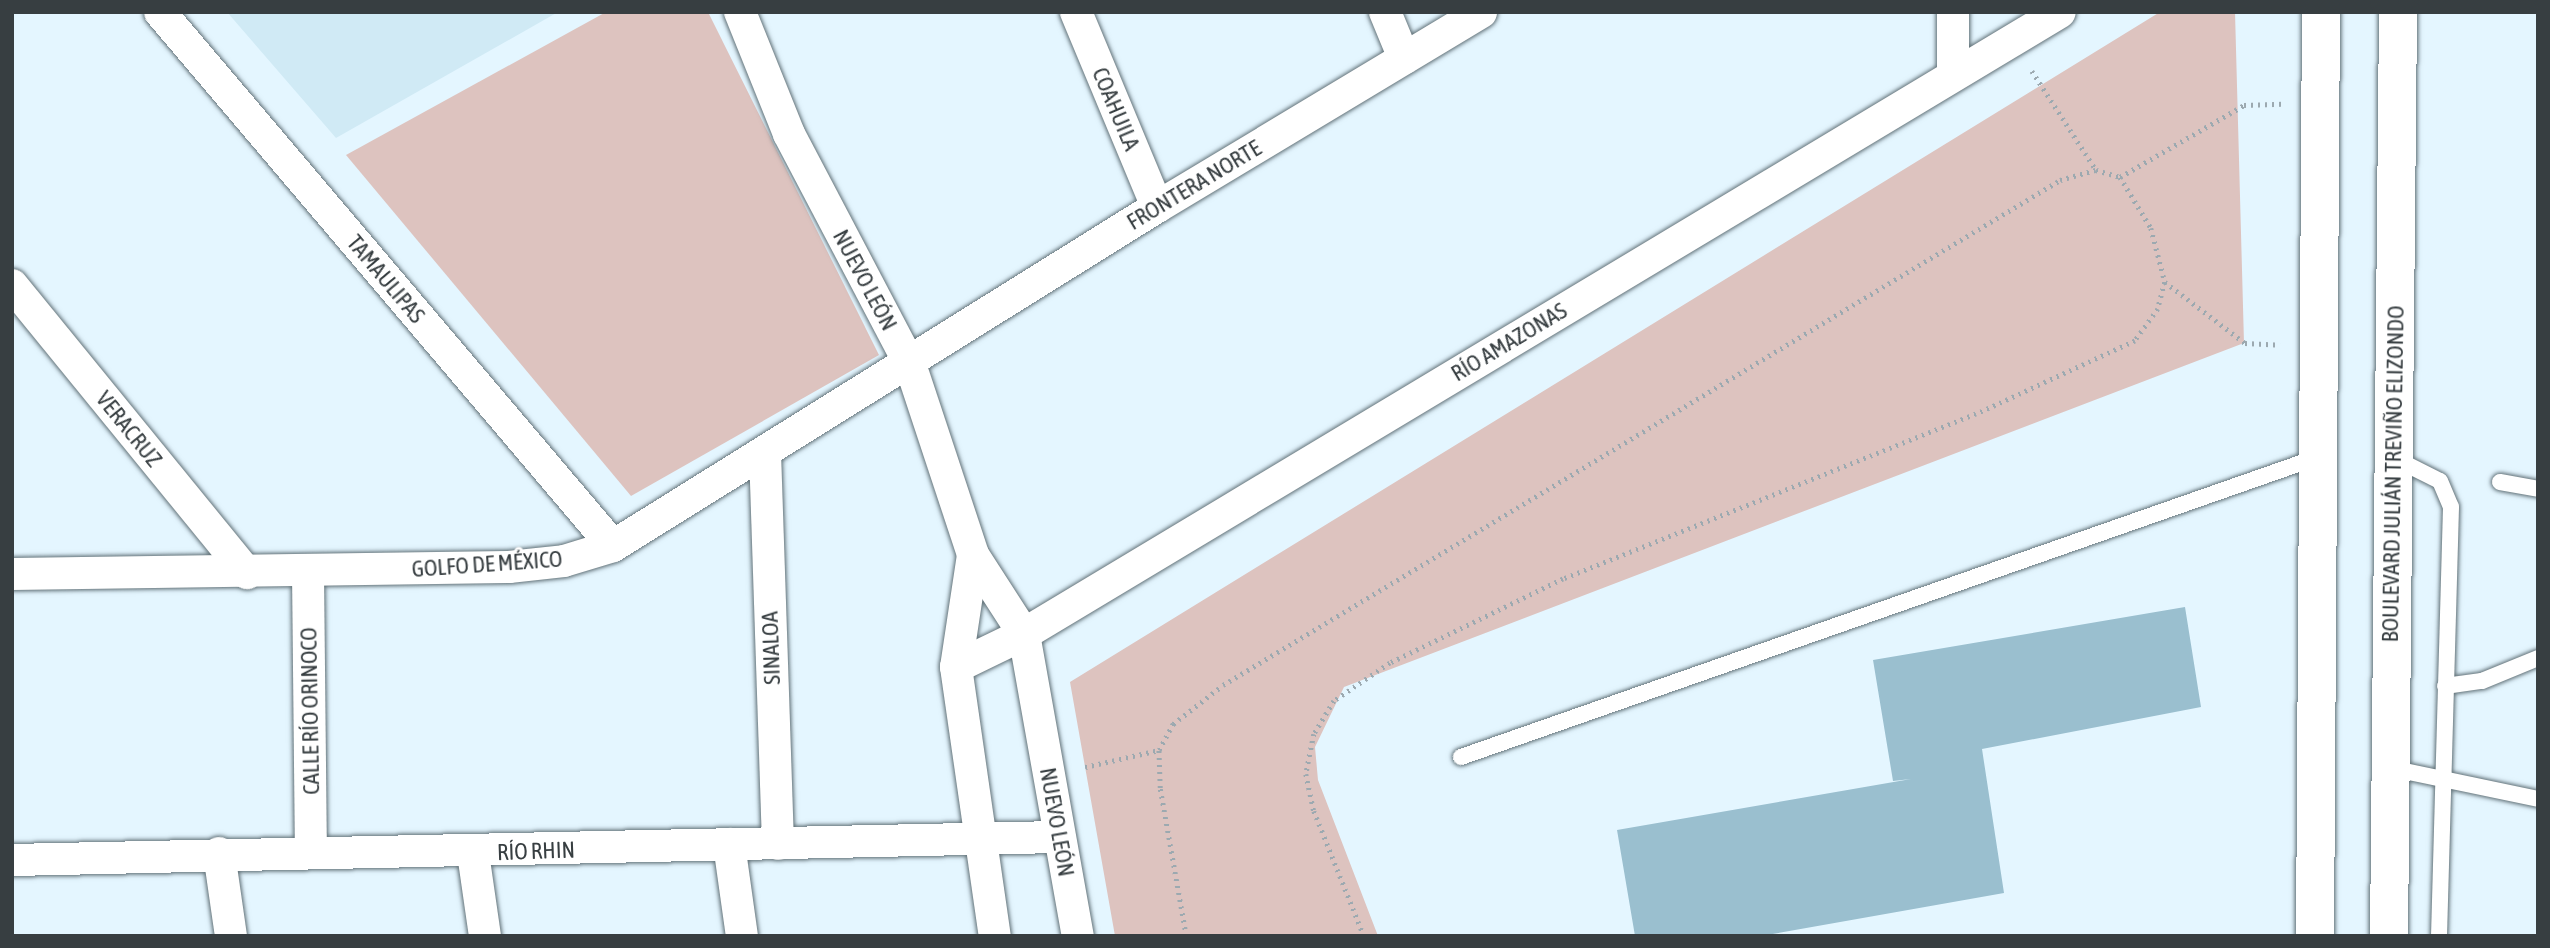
<!DOCTYPE html>
<meta charset="utf-8">
<style>
body{margin:0}
#map{position:relative;width:2550px;height:948px;overflow:hidden;background:#e4f6ff;font-family:"Asap Condensed",sans-serif}
div>[style]{position:absolute}
.built>*{inset:0;background:#d0eaf5}
.green>*{inset:0;background:#ddc3bf}
.building>*{inset:0;background:#9abfcf}
.path>*{height:4.5px;margin-top:-2.25px;transform-origin:0;background:repeating-linear-gradient(90deg,#9ca9b0 0 2px,transparent 0 7px)}
.roads{filter:drop-shadow(0 0 2px #627279) drop-shadow(0 0 2px #627279)}
.service>*{height:16px;margin:-8px;padding:0 8px;transform-origin:8px;border-radius:8px;background:#fff}
.minor>*{height:32px;margin:-16px;padding:0 16px;transform-origin:16px;border-radius:16px;background:#fff}
.tertiary>*{height:38px;margin:-19px;padding:0 19px;transform-origin:19px;border-radius:19px;background:#fff}
span{translate:-50% -50%;white-space:nowrap;text-align:center;line-height:1.15;-webkit-text-stroke:6px #fff;paint-order:stroke}
.street-label{font-size:23px;color:#373e41}
.frame{position:absolute;inset:0;border:14px solid #373e41;pointer-events:none}
</style>
<div id="map">
<div class="built">
<div style="clip-path:polygon(227px 12px,558px 12px,336px 138px)"></div>
</div>
<div class="green">
<div style="clip-path:polygon(606px 12px,708px 12px,879px 355px,631px 496px,346px 155px)"></div>
<div style="clip-path:polygon(2160px 12px,2235px 12px,2244px 343px,1344px 687px,1315px 747px,1318px 780px,1378px 936px,1115px 936px,1070px 682px)"></div>
</div>
<div class="building">
<div style="clip-path:polygon(2185px 607px,2201px 707px,1982px 749px,2004px 893px,1761px 936px,1635px 936px,1617px 830px,1911px 779px,1893px 781px,1873px 660px)"></div>
</div>
<div class="path">
<div style="left:2032px;top:71px;width:118px;rotate:57.1deg"></div>
<div style="left:2120px;top:177px;width:143px;rotate:-30.1deg"></div>
<div style="left:2244px;top:105px;width:38px;rotate:-2deg"></div>
<div style="left:2165px;top:282px;width:101px;rotate:37.3deg"></div>
<div style="left:2245px;top:343px;width:35px;rotate:3deg"></div>
<div style="left:1085px;top:767px;width:76px;rotate:-12.9deg"></div>
<div style="left:1186px;top:936px;width:150px;rotate:-100deg"></div>
<div style="left:1160px;top:788px;width:38px;rotate:-92deg"></div>
<div style="left:1159px;top:750px;width:30px;rotate:-62deg"></div>
<div style="left:1173px;top:724px;width:63px;rotate:-38deg"></div>
<div style="left:1223px;top:685px;width:978px;rotate:-31.1deg"></div>
<div style="left:2060px;top:180px;width:37px;rotate:-16deg"></div>
<div style="left:2096px;top:170px;width:25px;rotate:16deg"></div>
<div style="left:2120px;top:177px;width:60px;rotate:58.7deg"></div>
<div style="left:2151px;top:228px;width:56px;rotate:75.5deg"></div>
<div style="left:2165px;top:282px;width:28px;rotate:105deg"></div>
<div style="left:2158px;top:309px;width:39px;rotate:126deg"></div>
<div style="left:2135px;top:341px;width:175px;rotate:155.3deg"></div>
<div style="left:1976px;top:414px;width:445px;rotate:158.2deg"></div>
<div style="left:1563px;top:579px;width:192px;rotate:154.1deg"></div>
<div style="left:1390px;top:663px;width:68px;rotate:145.8deg"></div>
<div style="left:1334px;top:701px;width:39px;rotate:121deg"></div>
<div style="left:1314px;top:734px;width:41px;rotate:101.3deg"></div>
<div style="left:1306px;top:774px;width:38px;rotate:78deg"></div>
<div style="left:1314px;top:811px;width:135px;rotate:68.2deg"></div>
</div>
<div class="roads">
<div class="service">
<div style="left:2394px;top:458px;width:51px;rotate:26.6deg"></div>
<div style="left:2440px;top:481px;width:28px;rotate:67deg"></div>
<div style="left:2451px;top:507px;width:429px;rotate:91.6deg"></div>
<div style="left:2500px;top:482px;width:39px;rotate:10deg"></div>
<div style="left:2445px;top:686px;width:37px;rotate:-8deg"></div>
<div style="left:2482px;top:681px;width:61px;rotate:-22.3deg"></div>
<div style="left:1461px;top:757px;width:908px;rotate:-19.29deg"></div>
<div style="left:2390px;top:768px;width:151px;rotate:11.8deg"></div>
</div>
<div class="minor">
<div style="left:160px;top:12px;width:700px;rotate:49.69deg"></div>
<div style="left:740px;top:12px;width:131px;rotate:68.1deg"></div>
<div style="left:789px;top:134px;width:260px;rotate:62.3deg"></div>
<div style="left:910px;top:364px;width:201px;rotate:71.7deg"></div>
<div style="left:973px;top:555px;width:94px;rotate:57.2deg"></div>
<div style="left:1024px;top:634px;width:307px;rotate:79.9deg"></div>
<div style="left:1076px;top:12px;width:211px;rotate:67.4deg"></div>
<div style="left:1385px;top:12px;width:50px;rotate:67.6deg"></div>
<div style="left:1953px;top:12px;width:63px;rotate:90deg"></div>
<div style="left:12px;top:285px;width:372px;rotate:50.8deg"></div>
<div style="left:765px;top:452px;width:392px;rotate:88.1deg"></div>
<div style="left:973px;top:555px;width:113px;rotate:98.6deg"></div>
<div style="left:956px;top:667px;width:272px;rotate:81.8deg"></div>
<div style="left:308px;top:572px;width:278px;rotate:89.4deg"></div>
<div style="left:12px;top:574px;width:497px;rotate:-0.8deg"></div>
<div style="left:509px;top:567px;width:55px;rotate:-6.2deg"></div>
<div style="left:564px;top:561px;width:51px;rotate:-17deg"></div>
<div style="left:613px;top:546px;width:641px;rotate:-31.93deg"></div>
<div style="left:1157px;top:207px;width:378px;rotate:-31deg"></div>
<div style="left:956px;top:667px;width:76px;rotate:-25.9deg"></div>
<div style="left:1024px;top:634px;width:1208px;rotate:-30.98deg"></div>
<div style="left:729px;top:844px;width:93px;rotate:82deg"></div>
<div style="left:219px;top:853px;width:84px;rotate:81.8deg"></div>
<div style="left:473px;top:853px;width:84px;rotate:81.8deg"></div>
<div style="left:12px;top:860px;width:1047px;rotate:-1.26deg"></div>
</div>
<div class="tertiary">
<div style="left:2315px;top:936px;width:924px;rotate:-89.63deg"></div>
<div style="left:2389px;top:936px;width:924px;rotate:-89.44deg"></div>
</div>
</div>
<div class="street-label">
<span style="left:1116px;top:109px;rotate:67deg">COAHUILA</span>
<span style="left:1194px;top:185px;rotate:-31deg">FRONTERA NORTE</span>
<span style="left:386px;top:279px;rotate:50deg">TAMAULIPAS</span>
<span style="left:865px;top:280px;rotate:62deg">NUEVO LEÓN</span>
<span style="left:1509px;top:342px;rotate:-31deg">RÍO AMAZONAS</span>
<span style="left:129px;top:429px;rotate:51deg">VERACRUZ</span>
<span style="left:2393px;top:474px;rotate:-89deg">BOULEVARD JULIÁN TREVIÑO ELIZONDO</span>
<span style="left:487px;top:564px;rotate:-4deg">GOLFO DE MÉXICO</span>
<span style="left:771px;top:648px;rotate:-92deg">SINALOA</span>
<span style="left:310px;top:711px;rotate:-91deg">CALLE RÍO ORINOCO</span>
<span style="left:1057px;top:822px;rotate:80deg">NUEVO LEÓN</span>
<span style="left:536px;top:851px;rotate:-2deg">RÍO RHIN</span>
</div>
<div class="frame"></div>
</div>
